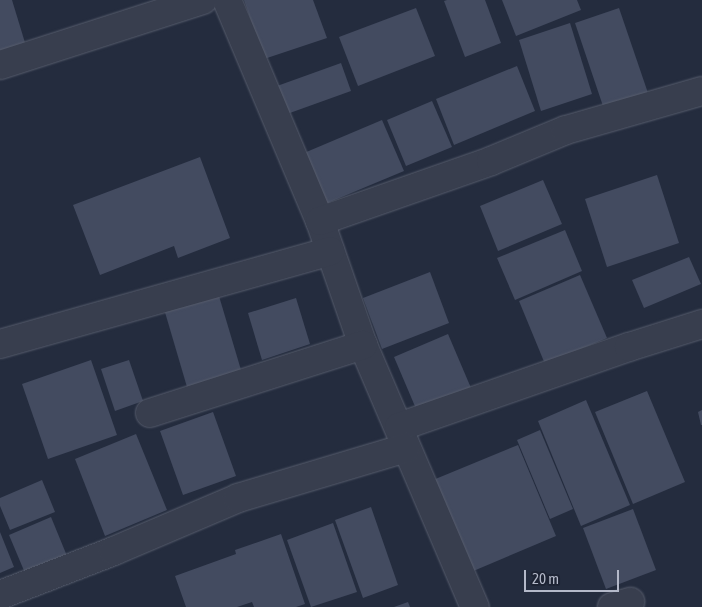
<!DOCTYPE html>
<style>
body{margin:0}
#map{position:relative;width:702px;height:607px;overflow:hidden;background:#242c3e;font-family:"Asap Condensed",sans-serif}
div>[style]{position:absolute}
.building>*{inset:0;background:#434b60}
.roads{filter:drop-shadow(0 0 1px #565c6c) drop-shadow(0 0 1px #565c6c)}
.minor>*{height:28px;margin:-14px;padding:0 14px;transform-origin:14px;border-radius:14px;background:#383e4e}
span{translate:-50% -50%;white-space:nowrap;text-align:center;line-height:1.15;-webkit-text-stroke:5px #1d2333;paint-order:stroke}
.scale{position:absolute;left:524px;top:570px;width:95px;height:22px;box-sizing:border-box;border:2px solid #b4b9c9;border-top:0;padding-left:6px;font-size:15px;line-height:18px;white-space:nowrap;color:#b4b9c9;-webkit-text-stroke:4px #1d2333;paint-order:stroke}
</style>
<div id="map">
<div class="building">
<div style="clip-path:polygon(0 0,12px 0,26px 46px,0 53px)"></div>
<div style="clip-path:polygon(244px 0,313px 0,327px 38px,264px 59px)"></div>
<div style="clip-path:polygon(447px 0,485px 0,501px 43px,465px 57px,444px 1px)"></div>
<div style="clip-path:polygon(502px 0,577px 0,581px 10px,516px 36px)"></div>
<div style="clip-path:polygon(416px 8px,435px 56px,358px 86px,339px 37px)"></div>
<div style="clip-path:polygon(619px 8px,649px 96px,605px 112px,575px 23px)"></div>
<div style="clip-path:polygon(570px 23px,592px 94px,541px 111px,519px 40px)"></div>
<div style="clip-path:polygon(341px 63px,351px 91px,287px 114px,277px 86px)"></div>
<div style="clip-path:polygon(517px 66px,535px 111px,454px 145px,436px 99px)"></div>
<div style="clip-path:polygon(432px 101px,452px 147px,406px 166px,387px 120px)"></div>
<div style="clip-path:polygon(382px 120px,404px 171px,325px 204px,304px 153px)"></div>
<div style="clip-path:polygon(200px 157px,230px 238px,178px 258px,174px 246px,100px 275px,73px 205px)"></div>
<div style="clip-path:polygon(657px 175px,679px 243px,607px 267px,585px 199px)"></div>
<div style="clip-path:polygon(543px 180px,562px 224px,498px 251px,480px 206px)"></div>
<div style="clip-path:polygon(565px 230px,582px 271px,515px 300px,497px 258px)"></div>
<div style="clip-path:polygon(689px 257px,701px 284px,644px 308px,632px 280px)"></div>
<div style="clip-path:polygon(430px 272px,449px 323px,382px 349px,363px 298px)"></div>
<div style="clip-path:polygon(580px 275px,607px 338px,545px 364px,519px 301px)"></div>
<div style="clip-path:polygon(216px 286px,241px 370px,187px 387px,162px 302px)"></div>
<div style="clip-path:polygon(296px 298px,310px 344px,262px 360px,248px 313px)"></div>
<div style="clip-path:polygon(448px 334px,471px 388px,417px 411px,394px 357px)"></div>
<div style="clip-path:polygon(91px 360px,117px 435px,48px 459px,22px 384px)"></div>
<div style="clip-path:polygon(129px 360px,143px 401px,115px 411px,101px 369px)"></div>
<div style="clip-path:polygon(647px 391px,685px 482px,633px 504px,595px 412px)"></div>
<div style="clip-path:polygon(586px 400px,630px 505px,581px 526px,538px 421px)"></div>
<div style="clip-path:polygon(702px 410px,702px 425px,701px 425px,698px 412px)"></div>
<div style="clip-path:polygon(213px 412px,236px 476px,183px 495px,160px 431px)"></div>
<div style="clip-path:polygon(540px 430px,573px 509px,550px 519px,517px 440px)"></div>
<div style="clip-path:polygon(136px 434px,167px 510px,105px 536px,75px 459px)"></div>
<div style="clip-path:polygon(518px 445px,556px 536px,471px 572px,433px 480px)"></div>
<div style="clip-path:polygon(42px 480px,55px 512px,10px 530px,0 506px,0 498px)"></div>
<div style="clip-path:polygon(371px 507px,398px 585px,363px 598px,335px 520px)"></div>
<div style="clip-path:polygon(633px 509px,656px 570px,606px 589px,583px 528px)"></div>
<div style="clip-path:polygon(51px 517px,67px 556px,25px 573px,9px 535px)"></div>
<div style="clip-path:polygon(333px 523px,357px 592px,311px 607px,287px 540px)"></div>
<div style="clip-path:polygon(0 532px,14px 567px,0 573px)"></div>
<div style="clip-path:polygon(281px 534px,305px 604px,296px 607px,254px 607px,252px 602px,237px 607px,186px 607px,175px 576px,236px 554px,235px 550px)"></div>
<div style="clip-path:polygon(408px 602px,410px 607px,394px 607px)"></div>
</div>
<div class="roads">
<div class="minor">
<div style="left:227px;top:0;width:240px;rotate:67.2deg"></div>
<div style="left:320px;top:221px;width:131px;rotate:70.9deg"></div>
<div style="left:363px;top:345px;width:285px;rotate:66.9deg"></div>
<div style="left:0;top:65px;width:213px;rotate:-17.8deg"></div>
<div style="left:320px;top:221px;width:181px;rotate:-19.3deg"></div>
<div style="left:491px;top:161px;width:81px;rotate:-22.5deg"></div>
<div style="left:566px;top:130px;width:141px;rotate:-16deg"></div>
<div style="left:0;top:344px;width:343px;rotate:-15.7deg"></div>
<div style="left:150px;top:413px;width:224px;rotate:-17.7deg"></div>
<div style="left:399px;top:427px;width:244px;rotate:-19.2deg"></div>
<div style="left:629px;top:347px;width:77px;rotate:-17.5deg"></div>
<div style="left:0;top:595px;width:122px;rotate:-21.1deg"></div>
<div style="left:114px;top:551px;width:135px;rotate:-23.1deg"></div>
<div style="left:238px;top:498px;width:175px;rotate:-16.6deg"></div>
<div style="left:612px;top:607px;width:19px;rotate:-16deg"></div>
</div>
</div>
<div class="scale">20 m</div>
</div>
